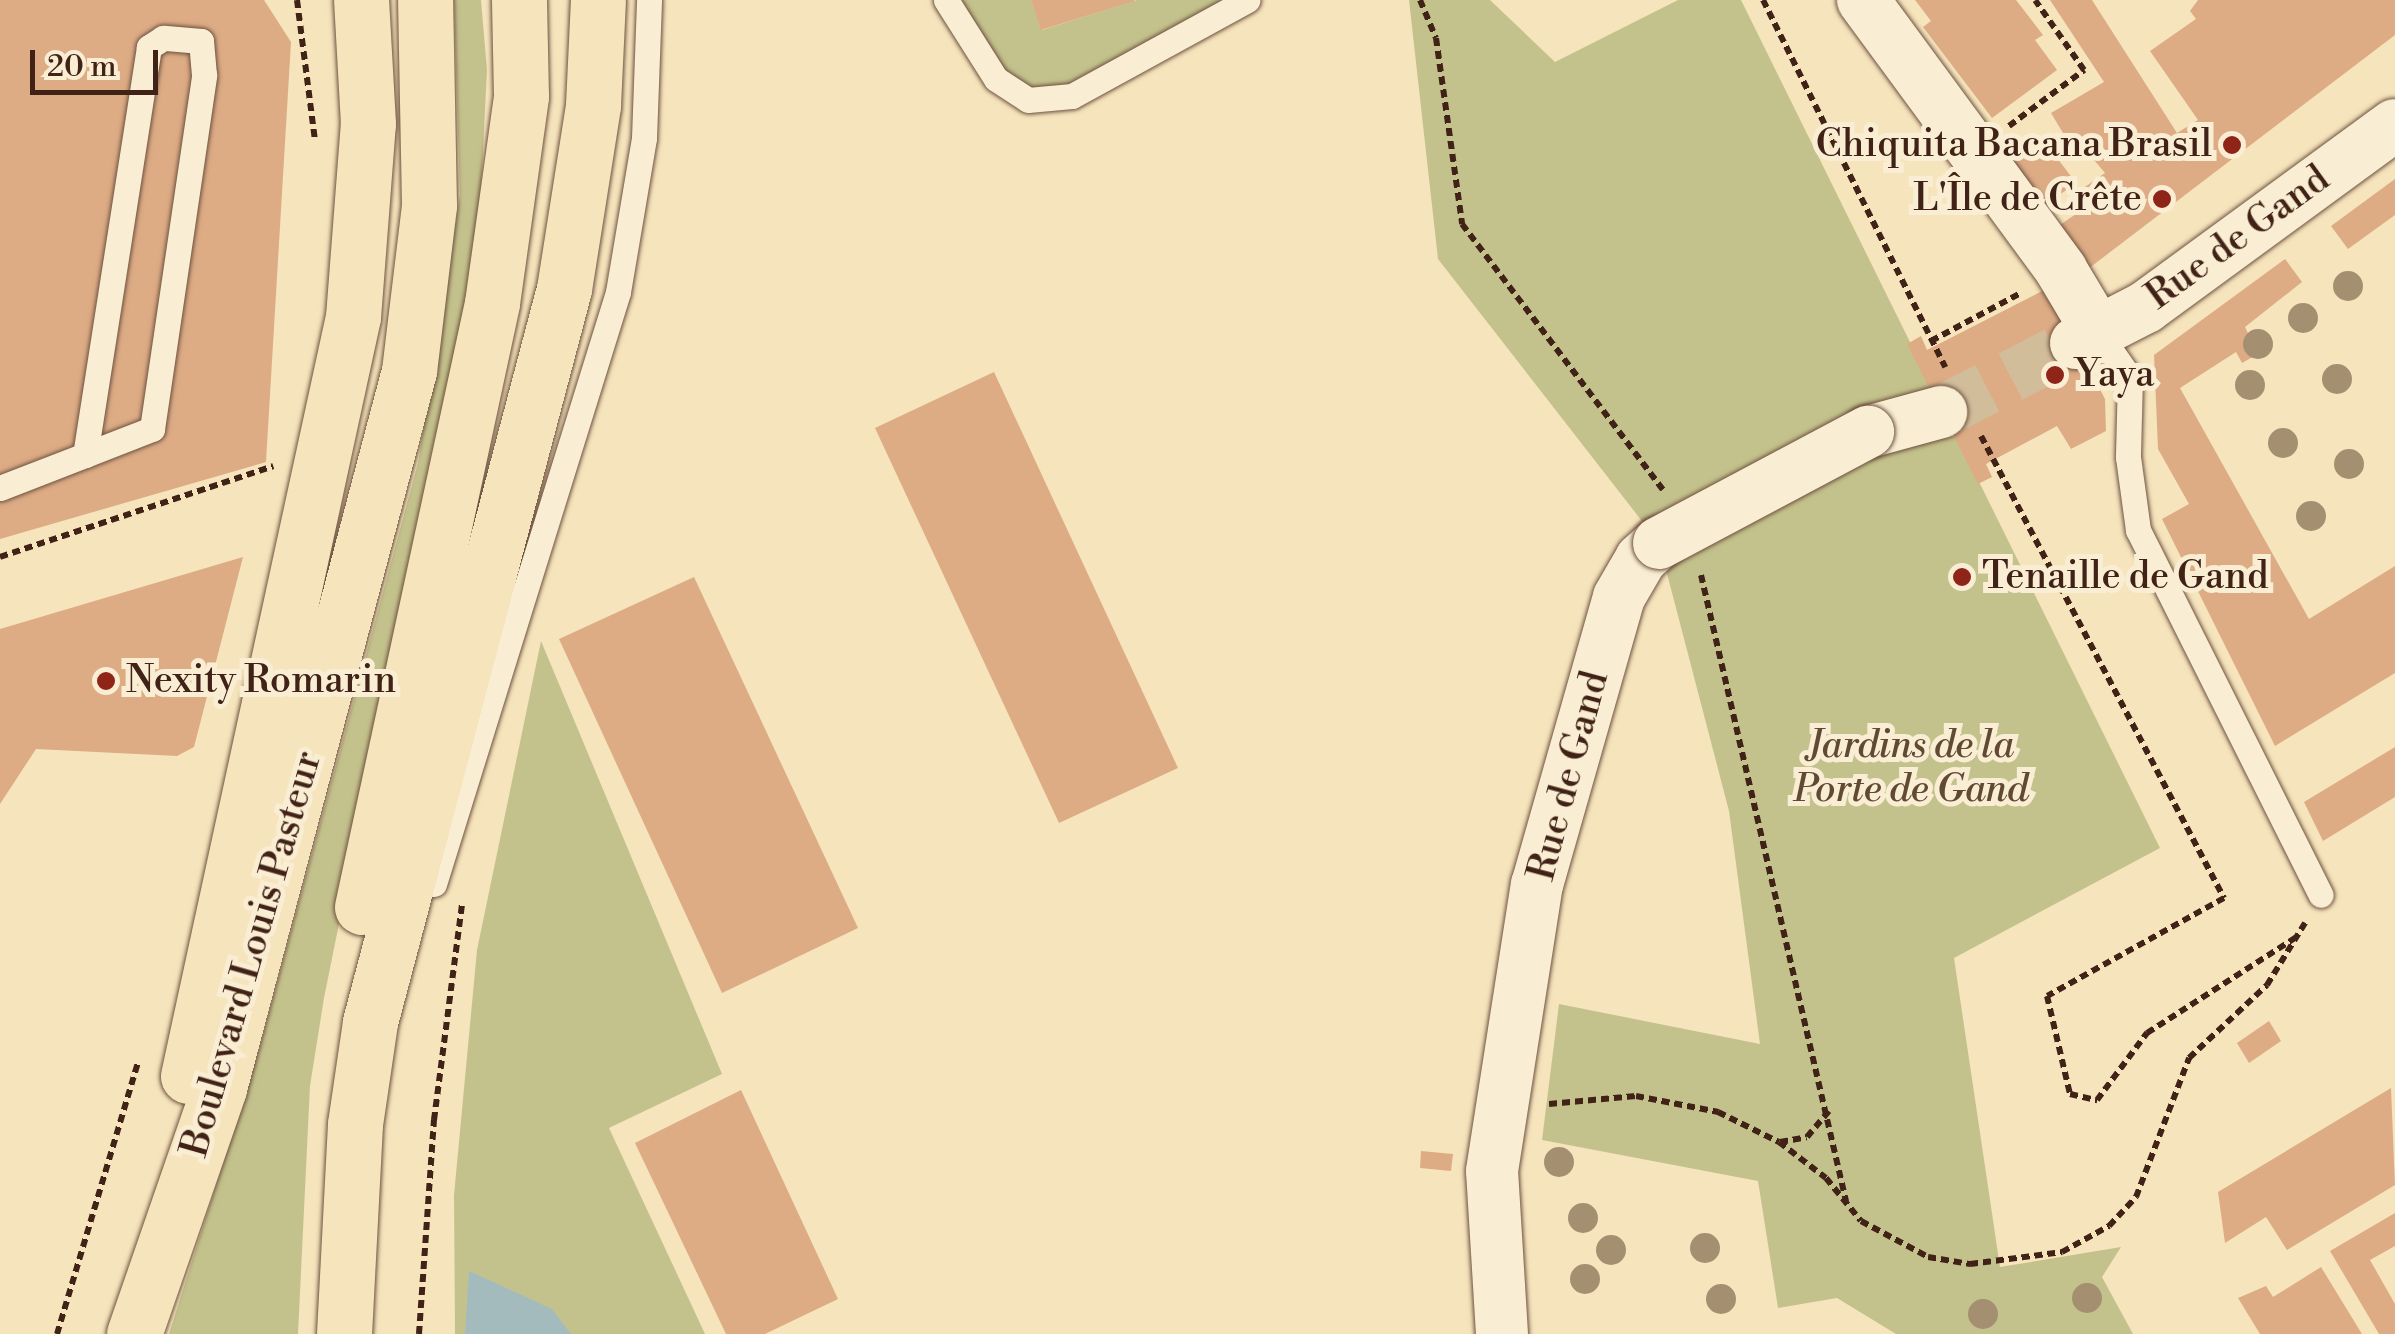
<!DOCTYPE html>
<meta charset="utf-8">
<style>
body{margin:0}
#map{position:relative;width:2395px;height:1334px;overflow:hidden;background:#f6e4bc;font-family:"Libre Bodoni",serif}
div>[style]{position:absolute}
.green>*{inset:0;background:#c4c28c}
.water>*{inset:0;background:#a4bbbd}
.building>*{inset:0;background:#ddac85}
.street-tunnel>*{height:52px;margin-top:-26px;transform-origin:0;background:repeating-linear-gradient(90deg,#d2bd9b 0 52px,transparent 0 78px)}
.path>*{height:6px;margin-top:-3px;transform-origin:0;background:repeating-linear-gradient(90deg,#402216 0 8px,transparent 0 13px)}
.roads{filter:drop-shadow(0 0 2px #6e5240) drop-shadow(0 0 2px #6e5240)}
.lane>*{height:25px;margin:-12.5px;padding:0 12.5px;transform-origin:12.5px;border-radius:12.5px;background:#f9edd3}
.street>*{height:52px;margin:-26px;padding:0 26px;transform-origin:26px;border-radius:26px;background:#f9edd3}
.highway>*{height:55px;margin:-27.5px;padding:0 27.5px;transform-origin:27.5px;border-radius:27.5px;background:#f6e4bc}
.bridges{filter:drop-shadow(0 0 2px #6e5240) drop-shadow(0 0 2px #6e5240)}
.street-bridge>*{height:52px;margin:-26px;padding:0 26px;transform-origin:26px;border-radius:26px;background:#f9edd3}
.trees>*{width:30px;height:30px;margin:-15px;border-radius:50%;background:#a48f71}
.dots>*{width:28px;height:28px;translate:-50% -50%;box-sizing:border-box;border:5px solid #f9edd3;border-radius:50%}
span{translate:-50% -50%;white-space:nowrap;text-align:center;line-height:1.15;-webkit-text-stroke:10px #f9edd3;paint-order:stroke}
.poi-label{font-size:38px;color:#402216}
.right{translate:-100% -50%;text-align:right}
.left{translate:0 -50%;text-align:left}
.street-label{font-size:38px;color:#402216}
.park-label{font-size:38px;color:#614a34;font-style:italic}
.scale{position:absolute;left:30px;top:50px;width:128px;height:45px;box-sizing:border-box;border:5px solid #402216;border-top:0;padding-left:12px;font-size:30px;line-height:35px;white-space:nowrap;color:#402216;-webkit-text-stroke:8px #f9edd3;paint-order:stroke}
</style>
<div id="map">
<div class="green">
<div style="clip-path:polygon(454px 0,481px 0,487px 70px,479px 232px,324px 998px,310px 1086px,298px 1334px,169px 1334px,259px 1050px,418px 463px,460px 195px)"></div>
<div style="clip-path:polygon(958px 0,1031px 0,1042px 30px,1137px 0,1225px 0,1074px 84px,1032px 91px,1007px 76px)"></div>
<div style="clip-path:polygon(1409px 0,1490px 0,1555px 62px,1678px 0,1741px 0,2160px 848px,1954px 958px,2000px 1267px,2121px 1247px,2102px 1277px,2133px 1334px,1896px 1334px,1837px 1298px,1778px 1308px,1758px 1181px,1542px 1140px,1559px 1004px,1760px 1044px,1729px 811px,1659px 543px,1438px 259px)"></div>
<div style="clip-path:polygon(541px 641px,722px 1074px,609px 1128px,705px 1334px,455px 1334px,454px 1195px,477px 950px)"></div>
</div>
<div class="water">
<div style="clip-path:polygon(469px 1271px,552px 1309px,571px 1334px,465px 1334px)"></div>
</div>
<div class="building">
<div style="clip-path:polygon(0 0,264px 0,291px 42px,266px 462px,0 539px)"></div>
<div style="clip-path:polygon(1031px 0,1134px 0,1135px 1px,1041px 30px)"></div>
<div style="clip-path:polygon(1915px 0,2016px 0,2043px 35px,2035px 40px,2057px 70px,1992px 118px,1923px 27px,1931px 21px)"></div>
<div style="clip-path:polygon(2050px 0,2092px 0,2177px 133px,2198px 120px,2150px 51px,2196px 19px,2190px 11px,2198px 0,2395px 0,2395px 35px,2084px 272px,2054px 229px,2092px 203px,2082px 189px,2105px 173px,2072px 134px,2066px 138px,2051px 113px,2104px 82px)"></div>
<div style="clip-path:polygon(2045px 142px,2076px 183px,2041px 208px,2012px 162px)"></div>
<div style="clip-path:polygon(2395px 179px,2395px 215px,2348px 249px,2331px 226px)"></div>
<div style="clip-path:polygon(2285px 259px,2302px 282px,2245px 327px,2258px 354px,2242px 363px,2236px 352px,2180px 388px,2309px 619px,2395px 566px,2395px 673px,2275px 746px,2162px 519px,2189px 504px,2158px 449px,2154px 355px)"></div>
<div style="clip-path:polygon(2048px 288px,2105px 399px,2106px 431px,2071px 449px,2057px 426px,1986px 464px,1992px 477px,1978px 484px,1907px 344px,1921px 336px,1927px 350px)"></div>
<div style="clip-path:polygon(994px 372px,1178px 768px,1059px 823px,875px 428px)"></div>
<div style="clip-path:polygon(243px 557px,194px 747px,177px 756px,36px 749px,0 804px,0 629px)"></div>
<div style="clip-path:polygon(694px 577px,858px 928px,722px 993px,559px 639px)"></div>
<div style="clip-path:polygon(2395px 747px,2395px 797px,2323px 841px,2304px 802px)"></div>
<div style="clip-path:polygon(2269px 1021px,2281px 1041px,2249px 1063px,2237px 1043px)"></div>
<div style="clip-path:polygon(2391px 1088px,2395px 1185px,2287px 1250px,2266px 1217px,2225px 1243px,2218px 1192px)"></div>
<div style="clip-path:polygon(741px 1090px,838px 1299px,765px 1334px,726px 1334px,635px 1143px)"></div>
<div style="clip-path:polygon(1421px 1151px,1453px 1154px,1451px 1171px,1420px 1168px)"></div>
<div style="clip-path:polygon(2395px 1213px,2395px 1246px,2370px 1260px,2395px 1304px,2395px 1334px,2379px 1334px,2330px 1251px)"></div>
<div style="clip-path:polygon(2321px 1267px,2362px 1334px,2260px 1334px,2238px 1298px,2266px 1286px,2273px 1297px)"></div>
</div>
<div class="street-tunnel">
<div style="left:1941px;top:412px;width:152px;rotate:-27.1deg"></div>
</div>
<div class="path">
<div style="left:297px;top:0;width:142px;rotate:82.7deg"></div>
<div style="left:1420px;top:0;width:41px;rotate:67.2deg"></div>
<div style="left:1436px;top:38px;width:188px;rotate:82deg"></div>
<div style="left:1462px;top:224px;width:333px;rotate:52.9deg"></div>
<div style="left:1763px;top:0;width:410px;rotate:63.6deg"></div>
<div style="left:2009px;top:126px;width:94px;rotate:-36.7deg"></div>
<div style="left:2084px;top:70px;width:85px;rotate:-125deg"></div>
<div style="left:1931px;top:341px;width:102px;rotate:-28.1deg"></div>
<div style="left:1981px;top:436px;width:522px;rotate:62.26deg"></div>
<div style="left:2224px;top:898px;width:202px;rotate:151deg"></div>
<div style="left:2047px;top:996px;width:101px;rotate:76.8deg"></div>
<div style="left:2070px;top:1094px;width:28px;rotate:13deg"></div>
<div style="left:2097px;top:1100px;width:84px;rotate:-53.3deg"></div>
<div style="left:2147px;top:1033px;width:179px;rotate:-32.7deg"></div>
<div style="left:0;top:557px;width:288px;rotate:-18.4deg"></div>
<div style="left:1701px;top:575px;width:643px;rotate:76.96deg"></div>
<div style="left:1549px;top:1104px;width:87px;rotate:-5.3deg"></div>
<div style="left:1636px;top:1096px;width:84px;rotate:11deg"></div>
<div style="left:1718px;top:1112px;width:68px;rotate:26.2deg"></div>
<div style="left:1779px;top:1142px;width:59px;rotate:37.5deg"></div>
<div style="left:1826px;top:1178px;width:55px;rotate:50.9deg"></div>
<div style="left:1861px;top:1221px;width:76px;rotate:28.2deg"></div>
<div style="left:1928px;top:1257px;width:43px;rotate:9.5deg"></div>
<div style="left:1970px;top:1264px;width:93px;rotate:-7.4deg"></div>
<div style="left:2062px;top:1252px;width:54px;rotate:-29deg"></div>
<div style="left:2109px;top:1226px;width:40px;rotate:-47deg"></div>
<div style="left:2136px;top:1197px;width:149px;rotate:-69.1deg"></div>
<div style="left:2189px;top:1058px;width:107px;rotate:-43.1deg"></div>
<div style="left:2267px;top:985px;width:73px;rotate:-58.5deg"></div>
<div style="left:1780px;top:1142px;width:27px;rotate:-10deg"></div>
<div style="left:1807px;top:1137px;width:34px;rotate:-50deg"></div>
<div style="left:57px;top:1334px;width:284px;rotate:-73.4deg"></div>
<div style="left:419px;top:1334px;width:215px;rotate:-86deg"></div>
<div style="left:434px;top:1120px;width:219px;rotate:-82.6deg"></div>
</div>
<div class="roads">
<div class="lane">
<div style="left:946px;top:0;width:93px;rotate:57.7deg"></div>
<div style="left:996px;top:79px;width:38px;rotate:33deg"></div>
<div style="left:1028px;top:100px;width:44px;rotate:-5.2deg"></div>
<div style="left:1072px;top:96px;width:200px;rotate:-28.7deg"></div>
<div style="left:2098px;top:332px;width:56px;rotate:55.2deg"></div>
<div style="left:2130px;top:378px;width:79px;rotate:91.5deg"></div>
<div style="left:2128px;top:457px;width:74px;rotate:82.2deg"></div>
<div style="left:2138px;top:530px;width:408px;rotate:63.4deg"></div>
<div style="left:0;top:488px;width:91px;rotate:-21.2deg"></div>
<div style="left:85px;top:455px;width:72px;rotate:-21.2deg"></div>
<div style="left:152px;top:429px;width:358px;rotate:-81.6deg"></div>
<div style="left:204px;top:75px;width:34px;rotate:-95deg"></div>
<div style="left:201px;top:41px;width:38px;rotate:-175deg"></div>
<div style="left:163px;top:38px;width:17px;rotate:147deg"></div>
<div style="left:149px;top:47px;width:413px;rotate:98.9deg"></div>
<div style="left:434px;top:884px;width:620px;rotate:-72.73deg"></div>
<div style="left:618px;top:292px;width:156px;rotate:-80.4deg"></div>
<div style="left:644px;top:138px;width:138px;rotate:-87.9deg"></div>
</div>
<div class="street">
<div style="left:1863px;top:0;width:335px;rotate:53.7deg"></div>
<div style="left:2061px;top:270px;width:72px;rotate:59.2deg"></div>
<div style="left:2076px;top:343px;width:79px;rotate:-27.2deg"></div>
<div style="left:2146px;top:307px;width:308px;rotate:-36.2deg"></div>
<div style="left:1868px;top:432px;width:76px;rotate:-15.3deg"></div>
<div style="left:1502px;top:1334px;width:163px;rotate:-93.5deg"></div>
<div style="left:1492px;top:1171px;width:290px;rotate:-81.1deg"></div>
<div style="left:1537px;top:885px;width:299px;rotate:-74.1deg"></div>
<div style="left:1619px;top:597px;width:44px;rotate:-59.9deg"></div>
<div style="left:1641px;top:559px;width:24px;rotate:-42deg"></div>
</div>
<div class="highway">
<div style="left:362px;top:907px;width:618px;rotate:-77.85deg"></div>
<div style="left:492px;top:303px;width:209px;rotate:-82deg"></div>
<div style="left:521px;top:96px;width:96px;rotate:-91.2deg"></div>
<div style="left:188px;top:1076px;width:777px;rotate:-77.74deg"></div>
<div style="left:353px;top:317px;width:194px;rotate:-85.6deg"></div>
<div style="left:368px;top:124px;width:124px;rotate:-93.2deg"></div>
<div style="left:134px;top:1334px;width:260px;rotate:-70.9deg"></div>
<div style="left:219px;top:1088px;width:742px;rotate:-75.16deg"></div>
<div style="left:409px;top:371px;width:167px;rotate:-83.1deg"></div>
<div style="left:429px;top:205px;width:205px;rotate:-91.1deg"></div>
<div style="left:344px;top:1334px;width:210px;rotate:-87deg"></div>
<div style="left:355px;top:1124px;width:103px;rotate:-81.6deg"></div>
<div style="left:370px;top:1022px;width:758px;rotate:-75.18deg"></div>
<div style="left:564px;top:289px;width:186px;rotate:-81deg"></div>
<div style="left:593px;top:105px;width:105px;rotate:-87.3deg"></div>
</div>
</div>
<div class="bridges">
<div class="street-bridge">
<div style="left:1659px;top:543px;width:237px;rotate:-28deg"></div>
</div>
</div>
<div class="trees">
<div style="left:2348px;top:286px"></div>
<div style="left:2303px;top:318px"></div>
<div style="left:2258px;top:344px"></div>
<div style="left:2337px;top:379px"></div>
<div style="left:2250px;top:385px"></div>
<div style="left:2283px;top:443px"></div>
<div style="left:2349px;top:464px"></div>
<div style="left:2311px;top:516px"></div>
<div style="left:1559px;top:1162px"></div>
<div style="left:1583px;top:1218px"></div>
<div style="left:1705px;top:1248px"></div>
<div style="left:1611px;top:1250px"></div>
<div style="left:1585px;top:1279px"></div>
<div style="left:2087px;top:1298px"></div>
<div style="left:1721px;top:1299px"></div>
<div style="left:1983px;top:1314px"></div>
</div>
<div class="dots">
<div style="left:2232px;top:145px;background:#8f2418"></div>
<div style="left:2162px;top:199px;background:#8f2418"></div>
<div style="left:2055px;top:375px;background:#8f2418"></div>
<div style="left:1962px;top:577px;background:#8f2418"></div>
<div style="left:106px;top:681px;background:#8f2418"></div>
</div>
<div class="poi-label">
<span class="right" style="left:2212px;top:145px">Chiquita Bacana Brasil</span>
<span class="right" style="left:2142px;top:199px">L'Île de Crête</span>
<span class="left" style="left:2075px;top:375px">Yaya</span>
<span class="left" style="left:1982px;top:577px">Tenaille de Gand</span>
<span class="left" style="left:126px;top:681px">Nexity Romarin</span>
</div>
<div class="street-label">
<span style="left:2238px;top:238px;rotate:-36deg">Rue de Gand</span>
<span style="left:1569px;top:776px;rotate:-75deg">Rue de Gand</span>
<span style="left:252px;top:954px;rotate:-74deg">Boulevard Louis Pasteur</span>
</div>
<div class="park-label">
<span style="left:1911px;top:768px">Jardins de la<br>Porte de Gand</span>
</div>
<div class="scale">20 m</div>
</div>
